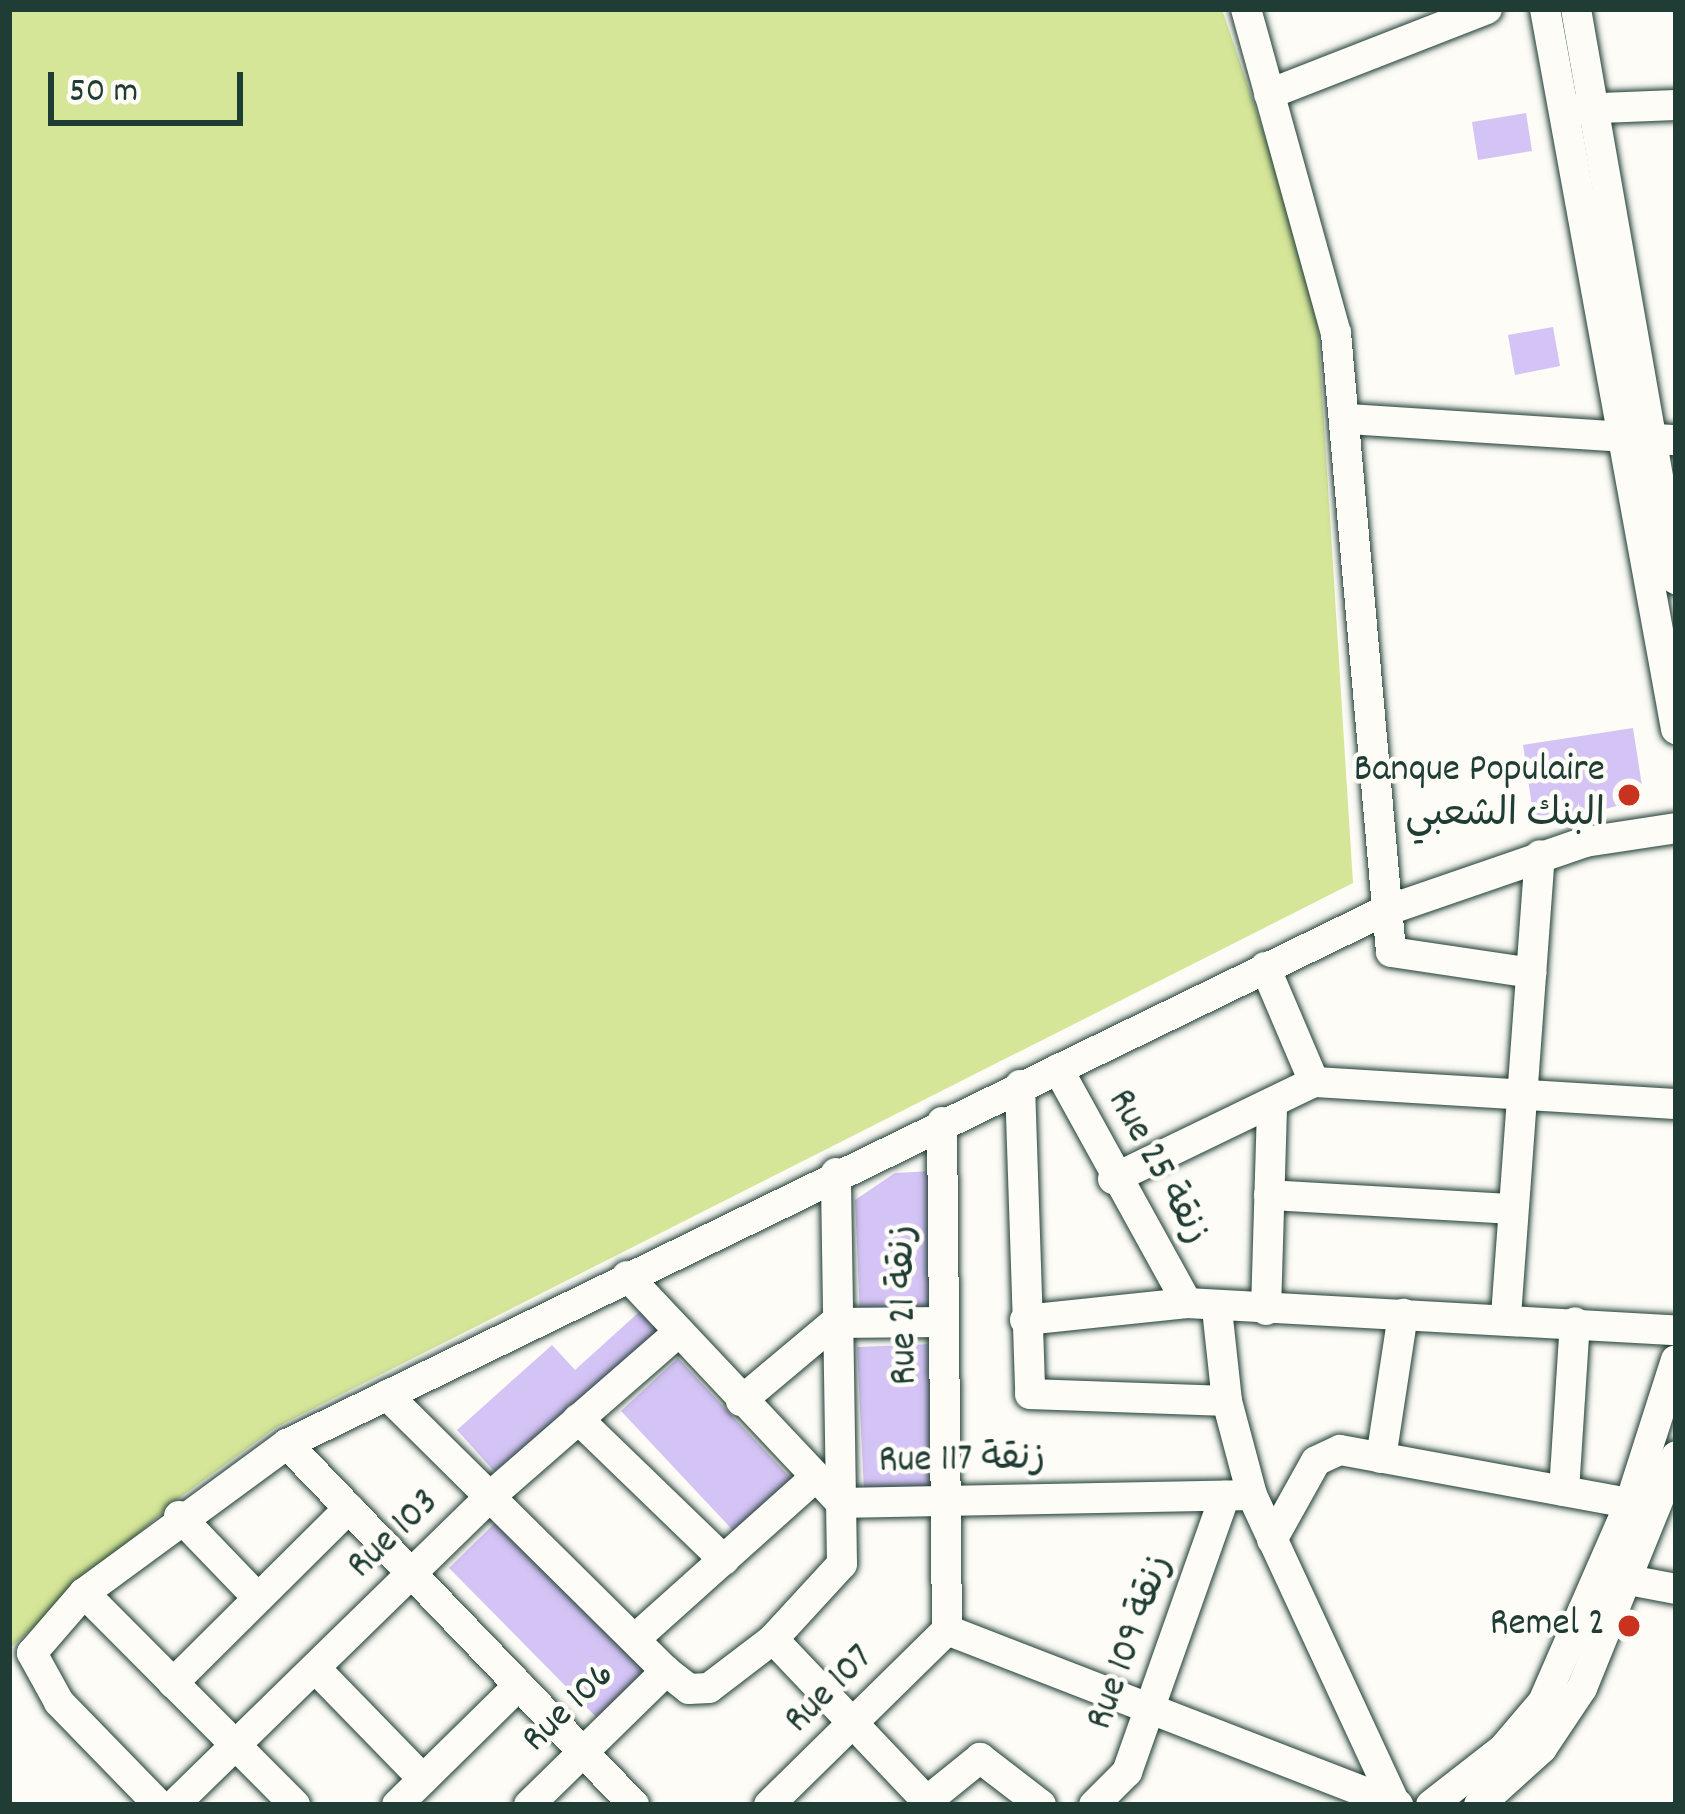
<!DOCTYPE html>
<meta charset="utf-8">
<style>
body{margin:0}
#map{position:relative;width:1685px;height:1814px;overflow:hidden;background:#fdfcf7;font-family:Dekko,"Playpen Sans Arabic",sans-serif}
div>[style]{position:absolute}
.green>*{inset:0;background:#d5e699}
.building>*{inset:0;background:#d4c3f5}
.roads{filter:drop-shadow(0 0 3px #1f3d34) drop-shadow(0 0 3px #1f3d34)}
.minor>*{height:30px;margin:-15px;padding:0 15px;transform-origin:15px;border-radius:15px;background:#fdfcf7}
.dots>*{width:33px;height:33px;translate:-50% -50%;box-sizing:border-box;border:6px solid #fdfcf7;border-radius:50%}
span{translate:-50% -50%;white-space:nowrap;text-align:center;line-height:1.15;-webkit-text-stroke:9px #fdfcf7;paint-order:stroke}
.poi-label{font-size:39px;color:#1f3d34}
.right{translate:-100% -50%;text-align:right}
.street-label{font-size:39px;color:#1f3d34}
.frame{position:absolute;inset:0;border:12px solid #1f3d34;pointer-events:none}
.scale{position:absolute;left:48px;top:72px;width:195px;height:54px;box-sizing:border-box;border:6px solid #1f3d34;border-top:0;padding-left:15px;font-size:36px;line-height:42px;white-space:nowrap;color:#1f3d34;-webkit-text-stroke:9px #fdfcf7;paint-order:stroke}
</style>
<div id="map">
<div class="green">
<div style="clip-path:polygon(9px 9px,1222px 9px,1303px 249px,1318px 328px,1353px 883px,275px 1428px,174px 1502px,9px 1649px)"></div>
</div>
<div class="building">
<div style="clip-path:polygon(1526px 113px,1532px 151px,1478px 160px,1472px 122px)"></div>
<div style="clip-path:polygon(1553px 327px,1560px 366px,1515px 375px,1508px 335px)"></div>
<div style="clip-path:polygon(1633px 728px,1644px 799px,1535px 827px,1523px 745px)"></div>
<div style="clip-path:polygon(933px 1171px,939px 1314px,860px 1317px,855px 1200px,895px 1173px)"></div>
<div style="clip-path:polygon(649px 1303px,672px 1329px,503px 1481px,457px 1430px,552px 1345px,575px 1370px)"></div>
<div style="clip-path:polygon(934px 1344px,941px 1488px,864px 1492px,857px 1347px)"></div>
<div style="clip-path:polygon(678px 1358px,798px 1486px,741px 1539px,621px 1411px)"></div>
<div style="clip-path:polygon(505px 1513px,661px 1671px,605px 1726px,449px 1568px)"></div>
</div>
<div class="roads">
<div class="minor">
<div style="left:1246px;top:9px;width:336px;rotate:74.5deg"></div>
<div style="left:1336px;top:333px;width:621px;rotate:84.92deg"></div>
<div style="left:1391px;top:952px;width:142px;rotate:8.5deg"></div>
<div style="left:1545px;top:9px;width:732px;rotate:79.69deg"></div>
<div style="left:1576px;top:9px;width:579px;rotate:80.05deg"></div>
<div style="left:1269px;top:94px;width:234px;rotate:-21.3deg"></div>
<div style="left:1576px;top:109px;width:100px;rotate:-2.3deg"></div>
<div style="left:1348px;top:419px;width:329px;rotate:3.7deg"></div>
<div style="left:1265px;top:967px;width:125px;rotate:66.9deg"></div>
<div style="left:1314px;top:1082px;width:363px;rotate:3.5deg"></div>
<div style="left:1058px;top:1069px;width:267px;rotate:61.1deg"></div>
<div style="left:1020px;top:1085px;width:309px;rotate:88.1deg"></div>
<div style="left:1030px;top:1394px;width:197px;rotate:2deg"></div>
<div style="left:942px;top:1122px;width:508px;rotate:89.44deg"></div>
<div style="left:1113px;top:1179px;width:223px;rotate:-25.8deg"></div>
<div style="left:1269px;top:1195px;width:243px;rotate:3.3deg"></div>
<div style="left:627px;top:1276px;width:312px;rotate:46.7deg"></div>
<div style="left:841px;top:1503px;width:411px;rotate:-1.1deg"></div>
<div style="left:1217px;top:1309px;width:93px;rotate:83.8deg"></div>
<div style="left:1227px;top:1401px;width:97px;rotate:75.1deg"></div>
<div style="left:1252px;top:1495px;width:342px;rotate:65.1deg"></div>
<div style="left:1266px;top:1310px;width:207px;rotate:-88.3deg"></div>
<div style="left:1506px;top:1316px;width:462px;rotate:-85.8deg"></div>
<div style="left:1025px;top:1320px;width:163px;rotate:-6deg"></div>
<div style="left:1187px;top:1303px;width:490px;rotate:3.2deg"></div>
<div style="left:387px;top:1395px;width:392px;rotate:44.7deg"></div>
<div style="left:666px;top:1671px;width:29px;rotate:38deg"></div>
<div style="left:689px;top:1689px;width:20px;rotate:-3deg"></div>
<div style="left:709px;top:1688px;width:81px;rotate:-37.4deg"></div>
<div style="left:773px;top:1639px;width:102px;rotate:-47.4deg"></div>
<div style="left:842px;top:1564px;width:391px;rotate:-90.9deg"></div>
<div style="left:741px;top:1401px;width:121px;rotate:-40deg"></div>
<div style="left:834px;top:1323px;width:110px;rotate:-0.5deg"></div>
<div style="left:578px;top:1419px;width:203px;rotate:44deg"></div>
<div style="left:287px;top:1444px;width:501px;rotate:46.13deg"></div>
<div style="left:1381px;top:1458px;width:146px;rotate:-81.3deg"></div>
<div style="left:1564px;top:1491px;width:169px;rotate:-86.3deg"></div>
<div style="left:179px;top:1516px;width:114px;rotate:46.1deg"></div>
<div style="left:1272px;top:1540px;width:90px;rotate:-60.9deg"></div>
<div style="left:1316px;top:1461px;width:26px;rotate:-25deg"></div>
<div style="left:1340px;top:1450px;width:295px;rotate:10.4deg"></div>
<div style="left:1613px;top:1577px;width:64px;rotate:10.8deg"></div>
<div style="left:84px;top:1593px;width:299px;rotate:45.1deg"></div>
<div style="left:947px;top:1630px;width:484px;rotate:21.2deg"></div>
<div style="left:636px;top:1638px;width:235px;rotate:-41.9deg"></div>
<div style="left:773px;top:1639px;width:222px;rotate:46.5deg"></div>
<div style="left:315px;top:1668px;width:155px;rotate:45.8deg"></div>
<div style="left:173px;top:1683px;width:248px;rotate:-44.8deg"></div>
<div style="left:159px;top:1805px;width:144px;rotate:-134.2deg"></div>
<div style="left:59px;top:1702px;width:56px;rotate:-118.9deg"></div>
<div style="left:32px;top:1653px;width:79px;rotate:-49.1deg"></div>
<div style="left:84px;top:1593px;width:252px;rotate:-36.3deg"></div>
<div style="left:287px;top:1444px;width:1217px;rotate:-25.91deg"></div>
<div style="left:1382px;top:912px;width:215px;rotate:-19deg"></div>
<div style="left:1585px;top:842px;width:92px;rotate:-8.7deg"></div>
<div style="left:174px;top:1805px;width:446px;rotate:-44.3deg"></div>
<div style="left:493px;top:1494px;width:247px;rotate:-41.1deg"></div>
<div style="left:397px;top:1805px;width:171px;rotate:-44.5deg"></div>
<div style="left:529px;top:1805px;width:192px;rotate:-44.4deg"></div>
<div style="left:769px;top:1805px;width:250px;rotate:-44.5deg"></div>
<div style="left:922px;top:1805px;width:75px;rotate:-39deg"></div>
<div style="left:980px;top:1758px;width:77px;rotate:37.6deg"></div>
<div style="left:1094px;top:1805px;width:47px;rotate:-45deg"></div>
<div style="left:1127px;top:1772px;width:293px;rotate:-70.5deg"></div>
<div style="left:1431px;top:1805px;width:91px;rotate:-37.9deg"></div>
<div style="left:1503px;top:1749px;width:62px;rotate:-49.6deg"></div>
<div style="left:1543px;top:1702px;width:217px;rotate:-66.4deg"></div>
<div style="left:1630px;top:1503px;width:150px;rotate:-72.2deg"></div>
<div style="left:1479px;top:1805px;width:85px;rotate:-42.1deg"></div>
<div style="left:1542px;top:1748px;width:72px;rotate:-56.3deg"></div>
<div style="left:1582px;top:1688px;width:250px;rotate:-67.9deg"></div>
</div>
</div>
<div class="dots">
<div style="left:1629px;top:795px;background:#c8321e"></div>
<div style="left:1629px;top:1626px;background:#c8321e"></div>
</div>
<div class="poi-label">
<span class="right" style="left:1605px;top:795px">Banque Populaire<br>البنك الشعبي</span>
<span class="right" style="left:1605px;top:1626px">Remel 2</span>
</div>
<div class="street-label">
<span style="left:1156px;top:1168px;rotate:61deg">Rue 25 زنقة</span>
<span style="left:906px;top:1305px;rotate:-91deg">Rue 21 زنقة</span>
<span style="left:962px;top:1462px;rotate:-1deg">Rue 117 زنقة</span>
<span style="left:395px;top:1536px;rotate:-44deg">Rue 103</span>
<span style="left:1132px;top:1643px;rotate:-70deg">Rue 109 زنقة</span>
<span style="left:831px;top:1691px;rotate:-45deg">Rue 107</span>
<span style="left:570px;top:1709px;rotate:-44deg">Rue 106</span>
</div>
<div class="frame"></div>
<div class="scale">50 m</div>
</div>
